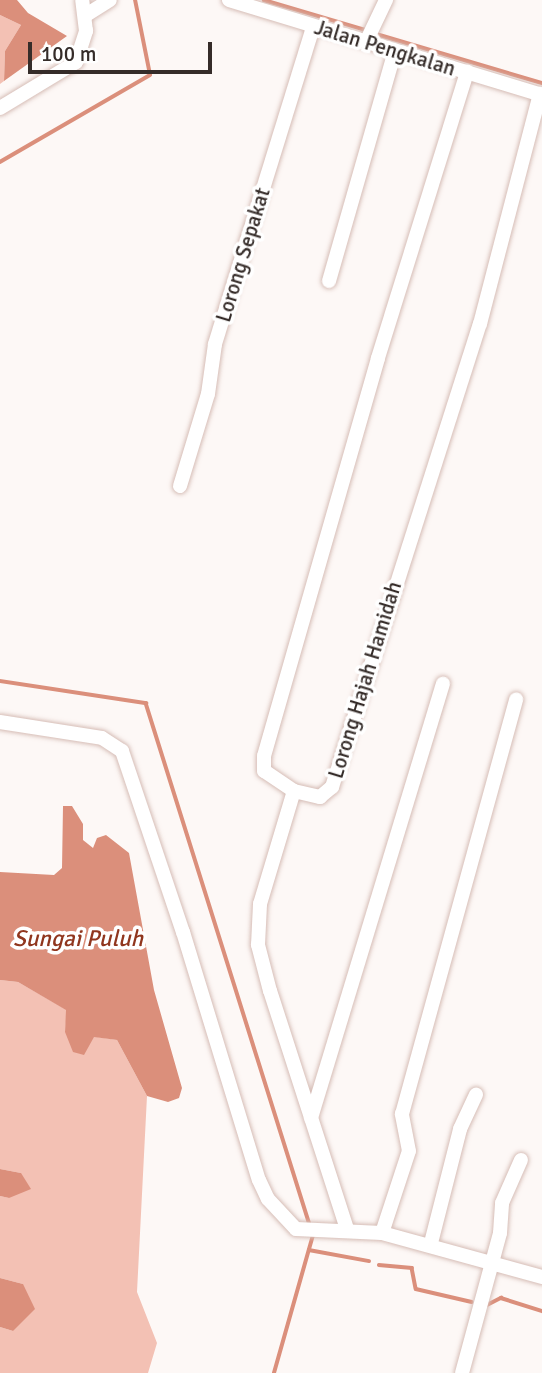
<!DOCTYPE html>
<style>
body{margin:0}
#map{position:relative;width:542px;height:1373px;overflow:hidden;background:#fdf8f6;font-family:Signika,sans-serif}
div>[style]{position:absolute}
.green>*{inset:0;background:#f3c1b4}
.water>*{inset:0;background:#db8f7b}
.stream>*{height:3.5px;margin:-1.75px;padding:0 1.75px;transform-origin:1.75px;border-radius:1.75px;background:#db8f7b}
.roads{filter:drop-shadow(0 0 2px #d6bdb6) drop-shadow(0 0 2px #d6bdb6)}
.street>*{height:14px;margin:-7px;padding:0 7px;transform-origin:7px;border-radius:7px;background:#fff}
span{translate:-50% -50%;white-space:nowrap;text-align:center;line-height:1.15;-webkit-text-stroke:7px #fff;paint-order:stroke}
.street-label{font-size:21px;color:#352c29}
.water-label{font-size:23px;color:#90361e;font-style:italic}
.scale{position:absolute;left:28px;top:42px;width:184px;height:32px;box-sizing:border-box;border:4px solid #352c29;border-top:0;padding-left:9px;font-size:21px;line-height:24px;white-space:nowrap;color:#352c29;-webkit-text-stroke:5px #fff;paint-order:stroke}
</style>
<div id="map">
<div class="green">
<div style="clip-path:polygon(0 15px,21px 25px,5px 51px,4px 81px,0 84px)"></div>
<div style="clip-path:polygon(0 980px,18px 982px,67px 1010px,65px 1032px,117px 1040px,147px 1096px,137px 1292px,157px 1343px,148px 1373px,0 1373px,0 1327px,13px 1331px,23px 1284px,0 1278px,0 1196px,9px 1198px,21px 1173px,0 1169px)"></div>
</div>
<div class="water">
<div style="clip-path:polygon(0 0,17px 0,28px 13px,67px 36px,4px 81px,5px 51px,21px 25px,0 15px)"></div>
<div style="clip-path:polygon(63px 806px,72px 806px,83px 824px,83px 840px,93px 848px,97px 838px,106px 835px,129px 853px,154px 990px,182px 1088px,179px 1098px,168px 1102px,147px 1096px,117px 1040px,94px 1037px,84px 1055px,73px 1052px,65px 1032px,66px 1010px,18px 982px,0 980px,0 872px,54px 875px,62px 868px)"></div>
<div style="clip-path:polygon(0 1169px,21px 1173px,31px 1189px,9px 1198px,0 1196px)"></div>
<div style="clip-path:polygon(0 1278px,23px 1284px,35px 1309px,13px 1331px,0 1327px)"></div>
</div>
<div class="stream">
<div style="left:264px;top:0;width:106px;rotate:16.4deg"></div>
<div style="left:373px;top:33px;width:176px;rotate:16.5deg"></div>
<div style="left:0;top:162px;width:173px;rotate:-30.1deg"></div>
<div style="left:150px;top:75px;width:76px;rotate:-101.3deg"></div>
<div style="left:0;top:681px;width:148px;rotate:8.6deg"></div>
<div style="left:146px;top:703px;width:547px;rotate:72.56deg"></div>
<div style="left:309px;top:1250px;width:61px;rotate:10.4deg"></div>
<div style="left:379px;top:1265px;width:33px;rotate:5deg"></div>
<div style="left:412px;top:1268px;width:21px;rotate:79deg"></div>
<div style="left:416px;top:1289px;width:57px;rotate:13.1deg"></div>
<div style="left:487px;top:1305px;width:16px;rotate:-27deg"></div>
<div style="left:501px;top:1298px;width:43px;rotate:17.6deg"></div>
<div style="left:274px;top:1373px;width:143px;rotate:-74.2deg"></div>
</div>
<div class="roads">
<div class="street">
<div style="left:229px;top:0;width:327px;rotate:16.9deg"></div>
<div style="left:86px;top:15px;width:28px;rotate:-32deg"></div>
<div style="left:366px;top:42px;width:47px;rotate:-64.5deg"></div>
<div style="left:0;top:108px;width:89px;rotate:-31.2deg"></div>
<div style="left:76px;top:62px;width:33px;rotate:-72deg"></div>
<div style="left:86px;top:31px;width:31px;rotate:-97deg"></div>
<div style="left:329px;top:281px;width:239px;rotate:-74deg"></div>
<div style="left:180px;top:486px;width:96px;rotate:-73.1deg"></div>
<div style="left:208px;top:394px;width:50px;rotate:-82deg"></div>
<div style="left:215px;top:344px;width:332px;rotate:-72.8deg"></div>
<div style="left:0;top:722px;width:103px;rotate:8.9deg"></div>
<div style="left:102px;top:738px;width:24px;rotate:33deg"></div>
<div style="left:122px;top:751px;width:191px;rotate:71.4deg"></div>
<div style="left:183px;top:932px;width:259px;rotate:73deg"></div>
<div style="left:259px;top:1180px;width:21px;rotate:65deg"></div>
<div style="left:268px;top:1199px;width:41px;rotate:47deg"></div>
<div style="left:296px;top:1229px;width:86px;rotate:2.7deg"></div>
<div style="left:382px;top:1233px;width:166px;rotate:15.4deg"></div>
<div style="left:294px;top:791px;width:36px;rotate:-146deg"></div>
<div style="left:264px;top:771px;width:15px;rotate:-90deg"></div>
<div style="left:264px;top:756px;width:414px;rotate:-74deg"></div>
<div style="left:378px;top:358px;width:300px;rotate:-72.7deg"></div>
<div style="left:311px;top:1118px;width:454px;rotate:-73.1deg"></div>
<div style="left:347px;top:1229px;width:250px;rotate:-107.9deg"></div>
<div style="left:270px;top:991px;width:48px;rotate:-104.6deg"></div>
<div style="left:258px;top:945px;width:41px;rotate:-87.2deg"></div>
<div style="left:260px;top:904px;width:118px;rotate:-73.3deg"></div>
<div style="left:294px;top:791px;width:27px;rotate:13deg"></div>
<div style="left:320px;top:797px;width:16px;rotate:-40deg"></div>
<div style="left:332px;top:787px;width:486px;rotate:-72.3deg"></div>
<div style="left:480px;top:324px;width:238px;rotate:-75.4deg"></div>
<div style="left:382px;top:1233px;width:86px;rotate:-71.8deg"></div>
<div style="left:409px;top:1151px;width:38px;rotate:-101deg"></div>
<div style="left:402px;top:1114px;width:430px;rotate:-74.6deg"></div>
<div style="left:431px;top:1243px;width:118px;rotate:-75.7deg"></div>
<div style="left:460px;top:1129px;width:38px;rotate:-65deg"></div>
<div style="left:462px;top:1373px;width:145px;rotate:-74.8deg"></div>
<div style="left:500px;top:1233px;width:30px;rotate:-86deg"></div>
<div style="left:502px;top:1203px;width:47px;rotate:-66.2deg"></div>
</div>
</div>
<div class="street-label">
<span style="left:385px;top:48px;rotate:17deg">Jalan Pengkalan</span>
<span style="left:243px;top:255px;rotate:-73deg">Lorong Sepakat</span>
<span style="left:365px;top:680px;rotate:-73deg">Lorong Hajah Hamidah</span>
</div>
<div class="water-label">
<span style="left:78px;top:939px">Sungai Puluh</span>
</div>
<div class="scale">100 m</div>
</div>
